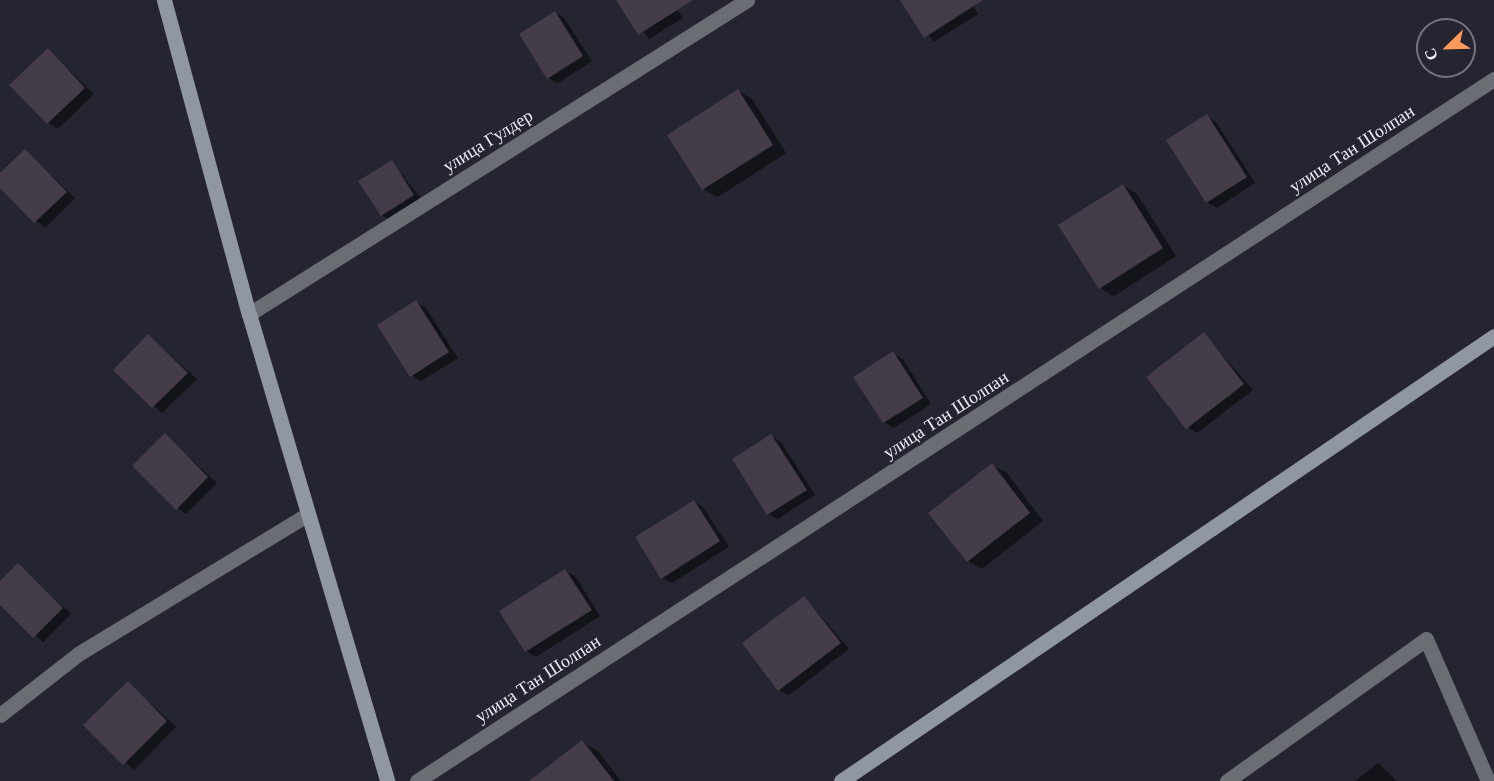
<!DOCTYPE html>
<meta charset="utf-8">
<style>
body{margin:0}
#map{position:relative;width:1494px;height:781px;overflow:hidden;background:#252431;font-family:"Times New Roman",serif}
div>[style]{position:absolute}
.shadow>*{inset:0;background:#0007}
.building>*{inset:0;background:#453c49}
.street>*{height:15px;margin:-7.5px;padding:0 7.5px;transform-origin:7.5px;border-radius:7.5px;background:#6a6e74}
.secondary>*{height:15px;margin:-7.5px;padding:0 7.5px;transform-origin:7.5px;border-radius:7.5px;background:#9197a1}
span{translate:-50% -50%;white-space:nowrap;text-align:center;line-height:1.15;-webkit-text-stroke:4.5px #252431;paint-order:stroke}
.street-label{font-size:18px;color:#ededf6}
.north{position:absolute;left:1416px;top:18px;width:60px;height:60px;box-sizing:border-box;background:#252431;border:2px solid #757480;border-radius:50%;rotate:247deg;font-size:16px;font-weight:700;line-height:24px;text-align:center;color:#ededf6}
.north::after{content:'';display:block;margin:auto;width:21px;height:27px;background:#ff9b5a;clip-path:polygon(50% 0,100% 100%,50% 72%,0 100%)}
</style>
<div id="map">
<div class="shadow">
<div style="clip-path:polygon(618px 0,671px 0,683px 18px,649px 39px)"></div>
<div style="clip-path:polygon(901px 0,969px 0,978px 14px,934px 42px)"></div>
<div style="clip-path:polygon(555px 12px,564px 18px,592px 61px,558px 83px,548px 78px)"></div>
<div style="clip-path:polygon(48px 50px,94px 94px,58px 129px,48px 123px)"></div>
<div style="clip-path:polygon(738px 91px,752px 99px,786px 153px,718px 197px,703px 189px,669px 135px)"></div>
<div style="clip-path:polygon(1207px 116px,1216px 122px,1255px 183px,1217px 208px,1207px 202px)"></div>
<div style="clip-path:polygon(25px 151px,75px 198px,45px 228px,0 186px,0 175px)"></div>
<div style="clip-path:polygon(392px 162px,423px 201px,391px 221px,382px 215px)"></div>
<div style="clip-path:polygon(1123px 185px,1137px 194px,1176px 256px,1114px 296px,1100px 288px)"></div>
<div style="clip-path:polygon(416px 302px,426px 308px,458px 358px,421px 381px,411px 375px)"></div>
<div style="clip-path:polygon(1204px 334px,1253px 390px,1197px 433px,1187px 427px)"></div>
<div style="clip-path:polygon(149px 336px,197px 379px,162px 413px,115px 370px)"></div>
<div style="clip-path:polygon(893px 353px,903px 359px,931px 404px,894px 428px,884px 422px,855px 377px)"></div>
<div style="clip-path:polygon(165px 435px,217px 483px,186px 514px,177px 508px)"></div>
<div style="clip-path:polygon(771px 436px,781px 442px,815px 495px,778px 519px,768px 514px)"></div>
<div style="clip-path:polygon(992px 465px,1007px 473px,1043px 521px,982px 569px,968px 561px)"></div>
<div style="clip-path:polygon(694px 501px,703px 507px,729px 547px,672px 583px,662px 578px)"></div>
<div style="clip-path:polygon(18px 565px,71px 614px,43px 642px,0 603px,0 583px)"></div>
<div style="clip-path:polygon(565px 571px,575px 576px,600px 616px,536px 657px,526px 651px,501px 612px)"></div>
<div style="clip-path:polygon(804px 597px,849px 649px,789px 695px,779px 690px)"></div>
<div style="clip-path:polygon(128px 683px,176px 727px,134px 770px,85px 725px)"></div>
<div style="clip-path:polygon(582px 742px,597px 750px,621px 781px,532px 781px)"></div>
<div style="clip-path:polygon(1378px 763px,1397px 781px,1355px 781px)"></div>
</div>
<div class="building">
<div style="clip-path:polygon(616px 0,693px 0,638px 35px)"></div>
<div style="clip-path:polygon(900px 0,983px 0,924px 38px)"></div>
<div style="clip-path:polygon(555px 11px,583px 56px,547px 79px,519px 34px)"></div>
<div style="clip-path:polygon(48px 48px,85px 88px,47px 124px,9px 85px)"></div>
<div style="clip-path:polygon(738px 89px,773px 145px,702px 190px,667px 135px)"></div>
<div style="clip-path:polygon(1207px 114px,1247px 177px,1206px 203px,1166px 140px)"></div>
<div style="clip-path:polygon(25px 149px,67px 192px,34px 223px,0 188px,0 173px)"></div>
<div style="clip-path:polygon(392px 160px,414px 195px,381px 216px,358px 181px)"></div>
<div style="clip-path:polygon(1123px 184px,1163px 248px,1099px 289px,1058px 225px)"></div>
<div style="clip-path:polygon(416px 300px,449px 352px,410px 377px,377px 325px)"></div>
<div style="clip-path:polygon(1204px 332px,1244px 384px,1186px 429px,1146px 377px)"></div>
<div style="clip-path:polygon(148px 334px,188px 373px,152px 408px,113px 370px)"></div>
<div style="clip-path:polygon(893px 351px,923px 398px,883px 423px,853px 377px)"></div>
<div style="clip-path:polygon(165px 433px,208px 477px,176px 510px,132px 466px)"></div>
<div style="clip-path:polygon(771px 434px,807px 490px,767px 515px,732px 459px)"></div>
<div style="clip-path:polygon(992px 463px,1030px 513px,967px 562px,928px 513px)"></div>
<div style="clip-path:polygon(694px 500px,720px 541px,661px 579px,635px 537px)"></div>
<div style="clip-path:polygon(18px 563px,63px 608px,33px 638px,0 605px,0 581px)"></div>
<div style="clip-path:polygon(565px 569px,592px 610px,525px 652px,499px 611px)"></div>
<div style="clip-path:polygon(804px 596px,841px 643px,778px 691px,742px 643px)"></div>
<div style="clip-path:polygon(128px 681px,167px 721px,123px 765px,83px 725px)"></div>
<div style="clip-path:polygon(582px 740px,614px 781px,529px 781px)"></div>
</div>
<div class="street">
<div style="left:249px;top:314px;width:589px;rotate:-32.23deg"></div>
<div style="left:0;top:715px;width:99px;rotate:-38deg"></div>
<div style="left:78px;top:654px;width:269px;rotate:-31.3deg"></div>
<div style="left:417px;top:781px;width:1286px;rotate:-33.1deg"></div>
<div style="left:1227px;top:781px;width:244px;rotate:-35.5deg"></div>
<div style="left:1426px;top:639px;width:155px;rotate:66.4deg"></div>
</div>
<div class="secondary">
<div style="left:164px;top:0;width:325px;rotate:74.9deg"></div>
<div style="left:249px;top:314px;width:487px;rotate:73.5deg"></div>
<div style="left:841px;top:781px;width:790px;rotate:-34.27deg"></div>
</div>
<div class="street-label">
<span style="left:488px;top:141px;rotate:-32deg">улица Гулдер</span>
<span style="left:1352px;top:149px;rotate:-33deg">улица Тан Шолпан</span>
<span style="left:946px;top:415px;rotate:-33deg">улица Тан Шолпан</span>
<span style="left:538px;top:679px;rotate:-33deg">улица Тан Шолпан</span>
</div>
<div class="north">С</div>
</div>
